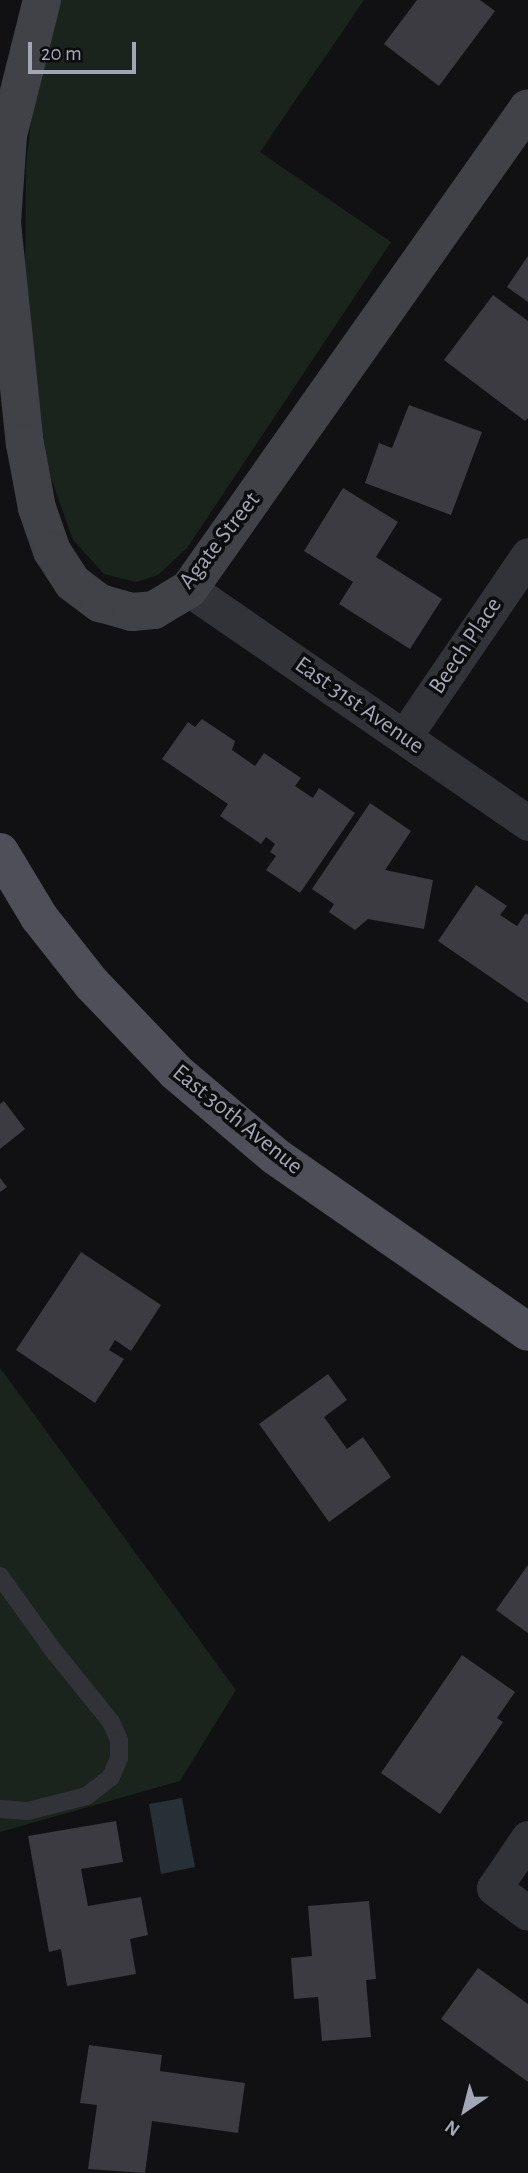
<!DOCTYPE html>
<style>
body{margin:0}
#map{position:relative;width:528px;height:2173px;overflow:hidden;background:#111113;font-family:"Alegreya Sans",sans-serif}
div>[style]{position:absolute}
.green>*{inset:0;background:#1b231d}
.water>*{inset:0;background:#272f37}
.building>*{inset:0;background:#3b3b41}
.lane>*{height:18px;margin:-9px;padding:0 9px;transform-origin:9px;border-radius:9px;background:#323338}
.street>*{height:35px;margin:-17.5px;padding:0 17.5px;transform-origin:17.5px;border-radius:17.5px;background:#323338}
.secondary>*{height:38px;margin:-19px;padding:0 19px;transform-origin:19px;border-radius:19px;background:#404248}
.primary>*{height:38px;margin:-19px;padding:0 19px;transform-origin:19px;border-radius:19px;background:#4e4f58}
span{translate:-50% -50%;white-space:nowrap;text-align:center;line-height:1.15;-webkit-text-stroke:7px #0c0c0e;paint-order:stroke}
.street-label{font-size:24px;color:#a2a6b5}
.north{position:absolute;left:430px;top:2075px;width:70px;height:70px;-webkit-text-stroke:5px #0c0c0e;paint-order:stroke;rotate:215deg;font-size:19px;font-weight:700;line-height:28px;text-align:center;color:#a2a6b5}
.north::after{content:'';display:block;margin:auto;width:24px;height:32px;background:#a2a6b5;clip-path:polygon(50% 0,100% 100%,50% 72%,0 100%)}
.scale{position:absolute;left:28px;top:42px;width:108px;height:32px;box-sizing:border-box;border:4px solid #a2a6b5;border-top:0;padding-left:9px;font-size:21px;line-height:24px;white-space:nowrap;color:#a2a6b5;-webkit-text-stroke:5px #0c0c0e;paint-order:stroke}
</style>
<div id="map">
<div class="green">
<div style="clip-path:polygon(55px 0,364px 0,260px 152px,391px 242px,187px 548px,158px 575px,136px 582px,104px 574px,73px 540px,47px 467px,25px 277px,26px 166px,33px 104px)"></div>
<div style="clip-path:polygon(0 1368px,236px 1690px,180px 1781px,0 1832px)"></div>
</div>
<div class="water">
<div style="clip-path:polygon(182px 1798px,195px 1867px,161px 1874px,149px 1804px)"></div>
</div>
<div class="building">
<div style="clip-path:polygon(417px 0,480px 0,495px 11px,439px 86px,384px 44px)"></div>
<div style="clip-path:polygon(528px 256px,528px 302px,507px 287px)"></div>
<div style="clip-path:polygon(493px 295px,528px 321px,528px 418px,525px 421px,444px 360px)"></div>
<div style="clip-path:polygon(409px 405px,482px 432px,451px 515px,365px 483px,379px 443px,392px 448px)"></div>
<div style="clip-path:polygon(343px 488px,398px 522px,376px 557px,442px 599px,410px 649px,339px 604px,353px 582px,304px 551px)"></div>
<div style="clip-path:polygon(202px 719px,235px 741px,232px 750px,255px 766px,264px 753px,301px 778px,295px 786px,313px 798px,319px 788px,355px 813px,300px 893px,266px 870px,276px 856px,270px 852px,275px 844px,266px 837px,261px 844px,220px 816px,228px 804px,162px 759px,188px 722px,195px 727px)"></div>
<div style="clip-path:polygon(370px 803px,411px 831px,385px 870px,433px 880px,424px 929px,368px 919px,355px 930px,329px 912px,334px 904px,312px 889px)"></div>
<div style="clip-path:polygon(476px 885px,507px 906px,500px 915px,517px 926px,526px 913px,528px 915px,528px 1003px,438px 941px)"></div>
<div style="clip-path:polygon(4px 1101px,25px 1129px,0 1149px,0 1104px)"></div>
<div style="clip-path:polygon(0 1178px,7px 1187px,0 1192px)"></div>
<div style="clip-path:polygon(81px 1252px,161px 1305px,131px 1351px,115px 1340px,109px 1350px,124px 1359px,95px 1403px,16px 1350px)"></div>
<div style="clip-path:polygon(328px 1374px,347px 1400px,324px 1417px,347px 1449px,363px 1437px,391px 1477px,329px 1522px,259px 1424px)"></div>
<div style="clip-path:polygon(528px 1565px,528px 1633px,496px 1610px)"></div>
<div style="clip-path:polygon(462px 1655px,515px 1692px,497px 1718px,503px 1722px,440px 1814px,381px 1773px)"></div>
<div style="clip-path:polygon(116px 1821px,123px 1862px,81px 1869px,88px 1906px,141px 1897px,148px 1935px,130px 1939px,136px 1974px,67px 1986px,61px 1949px,49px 1952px,28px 1836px)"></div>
<div style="clip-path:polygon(369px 1901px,376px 1979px,366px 1980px,371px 2037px,322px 2041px,318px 1997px,294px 1999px,291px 1958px,312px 1956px,308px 1906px)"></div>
<div style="clip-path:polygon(478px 1968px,528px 2004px,528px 2082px,441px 2019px)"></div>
<div style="clip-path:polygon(89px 2045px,162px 2055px,160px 2071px,245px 2083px,238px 2133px,152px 2121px,145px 2173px,88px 2169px,97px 2105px,80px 2103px)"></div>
</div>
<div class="lane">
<div style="left:0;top:1576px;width:91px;rotate:54.4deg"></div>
<div style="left:53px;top:1650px;width:92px;rotate:51.1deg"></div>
<div style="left:111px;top:1722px;width:20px;rotate:66deg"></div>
<div style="left:119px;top:1740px;width:18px;rotate:90deg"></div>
<div style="left:119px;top:1758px;width:21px;rotate:113deg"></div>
<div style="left:111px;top:1777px;width:31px;rotate:142deg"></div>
<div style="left:87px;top:1796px;width:61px;rotate:165.7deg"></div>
<div style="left:28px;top:1811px;width:28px;rotate:-176deg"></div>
</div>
<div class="street">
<div style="left:189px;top:589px;width:412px;rotate:34.6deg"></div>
<div style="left:404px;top:737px;width:220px;rotate:-55.7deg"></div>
<div style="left:528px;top:1838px;width:60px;rotate:124.2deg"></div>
<div style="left:494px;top:1888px;width:42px;rotate:36.3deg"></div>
</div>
<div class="secondary">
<div style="left:42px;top:0;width:139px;rotate:104.1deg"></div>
<div style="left:8px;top:135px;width:88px;rotate:93.9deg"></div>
<div style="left:2px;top:223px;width:222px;rotate:84.1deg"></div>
<div style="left:25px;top:444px;width:65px;rotate:79.4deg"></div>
<div style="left:37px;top:508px;width:46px;rotate:70.8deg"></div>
<div style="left:52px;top:551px;width:38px;rotate:57deg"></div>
<div style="left:73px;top:583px;width:34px;rotate:37deg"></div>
<div style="left:100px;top:603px;width:33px;rotate:16deg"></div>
<div style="left:132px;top:612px;width:22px;rotate:-5deg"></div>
<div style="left:154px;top:610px;width:41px;rotate:-31deg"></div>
<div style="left:189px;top:589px;width:588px;rotate:-54.82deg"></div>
</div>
<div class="primary">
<div style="left:0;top:852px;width:76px;rotate:59deg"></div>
<div style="left:39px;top:917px;width:85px;rotate:51.7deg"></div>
<div style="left:92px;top:984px;width:122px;rotate:46.3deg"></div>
<div style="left:176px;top:1072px;width:130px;rotate:40.3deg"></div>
<div style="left:275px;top:1156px;width:308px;rotate:34.8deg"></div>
</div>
<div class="street-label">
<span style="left:220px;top:541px;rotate:-52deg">Agate Street</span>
<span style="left:466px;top:646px;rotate:-56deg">Beech Place</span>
<span style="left:359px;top:706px;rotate:35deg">East 31st Avenue</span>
<span style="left:237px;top:1120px;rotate:39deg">East 30th Avenue</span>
</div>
<div class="north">N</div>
<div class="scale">20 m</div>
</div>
